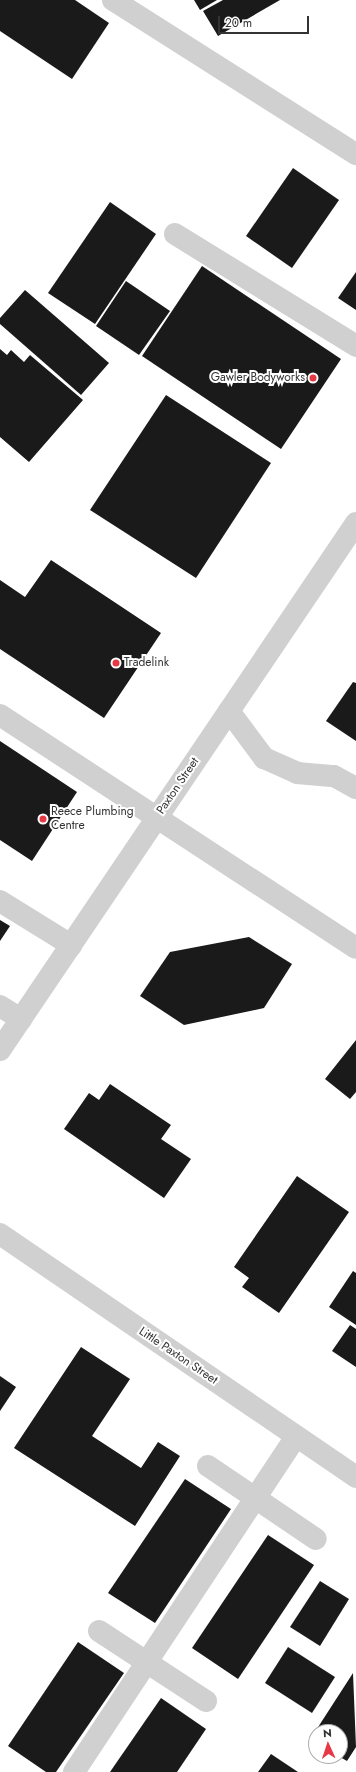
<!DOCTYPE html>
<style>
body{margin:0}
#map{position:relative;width:356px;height:1772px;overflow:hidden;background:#fff;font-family:Jost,sans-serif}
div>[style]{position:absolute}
.building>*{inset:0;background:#1a1a1a}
.minor>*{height:22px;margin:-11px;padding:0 11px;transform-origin:11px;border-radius:11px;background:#d0d0d0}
.dots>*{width:11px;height:11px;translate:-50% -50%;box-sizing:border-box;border:2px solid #fff;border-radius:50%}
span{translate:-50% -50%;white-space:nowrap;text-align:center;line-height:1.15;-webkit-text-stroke:4px #fff;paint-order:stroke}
.poi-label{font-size:12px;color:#333}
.right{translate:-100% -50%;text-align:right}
.left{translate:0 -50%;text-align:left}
.street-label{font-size:12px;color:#333}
.north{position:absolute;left:308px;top:1724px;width:40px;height:40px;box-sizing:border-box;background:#fff;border:1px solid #adadad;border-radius:50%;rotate:357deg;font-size:11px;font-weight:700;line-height:16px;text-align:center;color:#333}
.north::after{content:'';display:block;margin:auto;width:14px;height:18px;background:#e63946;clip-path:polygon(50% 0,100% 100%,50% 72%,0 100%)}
.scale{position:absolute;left:218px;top:16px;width:91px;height:18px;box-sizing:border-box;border:2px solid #333;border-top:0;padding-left:5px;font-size:12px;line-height:14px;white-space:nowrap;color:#333;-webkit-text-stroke:3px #fff;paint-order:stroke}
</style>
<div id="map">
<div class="building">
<div style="clip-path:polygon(0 0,75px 0,109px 23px,72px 79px,0 31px)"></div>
<div style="clip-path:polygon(194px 0,217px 0,200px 10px)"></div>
<div style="clip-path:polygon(223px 0,280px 0,218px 36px,203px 11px)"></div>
<div style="clip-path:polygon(293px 168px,339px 200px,292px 268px,246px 236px)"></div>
<div style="clip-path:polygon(110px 202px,156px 234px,95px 324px,48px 293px)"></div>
<div style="clip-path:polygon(202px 266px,341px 359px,281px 449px,142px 356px)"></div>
<div style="clip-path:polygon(356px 272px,356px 310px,338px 298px)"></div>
<div style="clip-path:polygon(126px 281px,170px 311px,139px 355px,96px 326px)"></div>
<div style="clip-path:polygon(25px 290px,109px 363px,81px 395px,0 324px,0 318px)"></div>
<div style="clip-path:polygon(0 349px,7px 355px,11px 350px,24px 362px,30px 355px,83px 400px,29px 462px,0 437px)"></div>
<div style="clip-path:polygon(166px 395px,271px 463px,196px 578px,90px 510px)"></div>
<div style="clip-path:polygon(51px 560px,161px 633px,104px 718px,0 649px,0 580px,25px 597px)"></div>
<div style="clip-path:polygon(353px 682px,356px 683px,356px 741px,326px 721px)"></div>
<div style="clip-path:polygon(0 741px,77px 792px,32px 861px,0 840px)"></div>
<div style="clip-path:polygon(0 920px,10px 926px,0 941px)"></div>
<div style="clip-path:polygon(249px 937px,292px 964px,264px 1008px,184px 1025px,140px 996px,170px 952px)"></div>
<div style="clip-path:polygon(356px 1040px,356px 1092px,350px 1099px,325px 1079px)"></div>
<div style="clip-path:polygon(110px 1084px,171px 1125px,161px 1139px,191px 1159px,164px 1198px,64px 1129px,89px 1093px,99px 1100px)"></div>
<div style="clip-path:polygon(297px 1176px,349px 1212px,279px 1313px,242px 1287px,249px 1278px,234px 1267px)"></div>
<div style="clip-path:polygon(353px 1271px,356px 1273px,356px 1325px,329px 1307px)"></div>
<div style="clip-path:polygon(350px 1325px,356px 1329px,356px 1367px,332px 1351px)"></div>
<div style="clip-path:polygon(81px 1347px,130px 1379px,92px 1436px,141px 1468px,158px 1442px,180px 1456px,135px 1526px,14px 1448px)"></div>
<div style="clip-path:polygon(0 1376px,16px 1387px,0 1411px)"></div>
<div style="clip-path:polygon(185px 1479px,231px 1509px,155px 1623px,108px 1593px)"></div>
<div style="clip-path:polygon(268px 1535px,314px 1565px,238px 1679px,192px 1648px)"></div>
<div style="clip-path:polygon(320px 1581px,349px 1599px,320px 1646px,290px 1627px)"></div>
<div style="clip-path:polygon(78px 1642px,124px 1673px,56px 1772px,46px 1772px,8px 1746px)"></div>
<div style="clip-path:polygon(288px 1647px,335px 1677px,312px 1713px,265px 1683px)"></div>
<div style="clip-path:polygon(353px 1673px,356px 1747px,347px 1761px,340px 1757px,340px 1732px,316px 1732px,316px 1741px,311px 1738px)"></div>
<div style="clip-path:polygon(161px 1698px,206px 1729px,177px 1772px,110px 1772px)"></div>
<div style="clip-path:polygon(271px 1754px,298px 1772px,258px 1772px)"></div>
</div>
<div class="minor">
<div style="left:113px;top:0;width:288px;rotate:32.4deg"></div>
<div style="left:175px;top:234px;width:213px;rotate:31.7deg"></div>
<div style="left:229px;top:711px;width:59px;rotate:53.3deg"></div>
<div style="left:264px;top:758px;width:36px;rotate:24deg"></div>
<div style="left:297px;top:773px;width:37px;rotate:5deg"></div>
<div style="left:334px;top:776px;width:25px;rotate:29deg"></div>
<div style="left:0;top:715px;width:425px;rotate:33.2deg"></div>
<div style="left:0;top:901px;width:84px;rotate:31.8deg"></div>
<div style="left:0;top:1006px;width:25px;rotate:32deg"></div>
<div style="left:0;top:1050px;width:636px;rotate:-55.96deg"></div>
<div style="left:0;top:1234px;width:431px;rotate:34.3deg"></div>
<div style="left:208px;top:1466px;width:130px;rotate:34.1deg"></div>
<div style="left:99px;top:1631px;width:128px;rotate:33.2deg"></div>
<div style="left:74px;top:1772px;width:402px;rotate:-56.5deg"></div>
</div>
<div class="dots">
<div style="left:313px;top:378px;background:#e63946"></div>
<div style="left:116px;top:663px;background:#e63946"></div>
<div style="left:43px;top:819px;background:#e63946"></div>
</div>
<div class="poi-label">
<span class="right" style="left:305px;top:378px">Gawler Bodyworks</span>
<span class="left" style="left:124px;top:663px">Tradelink</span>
<span class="left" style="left:51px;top:819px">Reece Plumbing<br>Centre</span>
</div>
<div class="street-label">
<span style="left:178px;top:786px;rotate:-56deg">Paxton Street</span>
<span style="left:178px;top:1356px;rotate:34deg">Little Paxton Street</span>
</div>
<div class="north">N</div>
<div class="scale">20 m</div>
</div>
